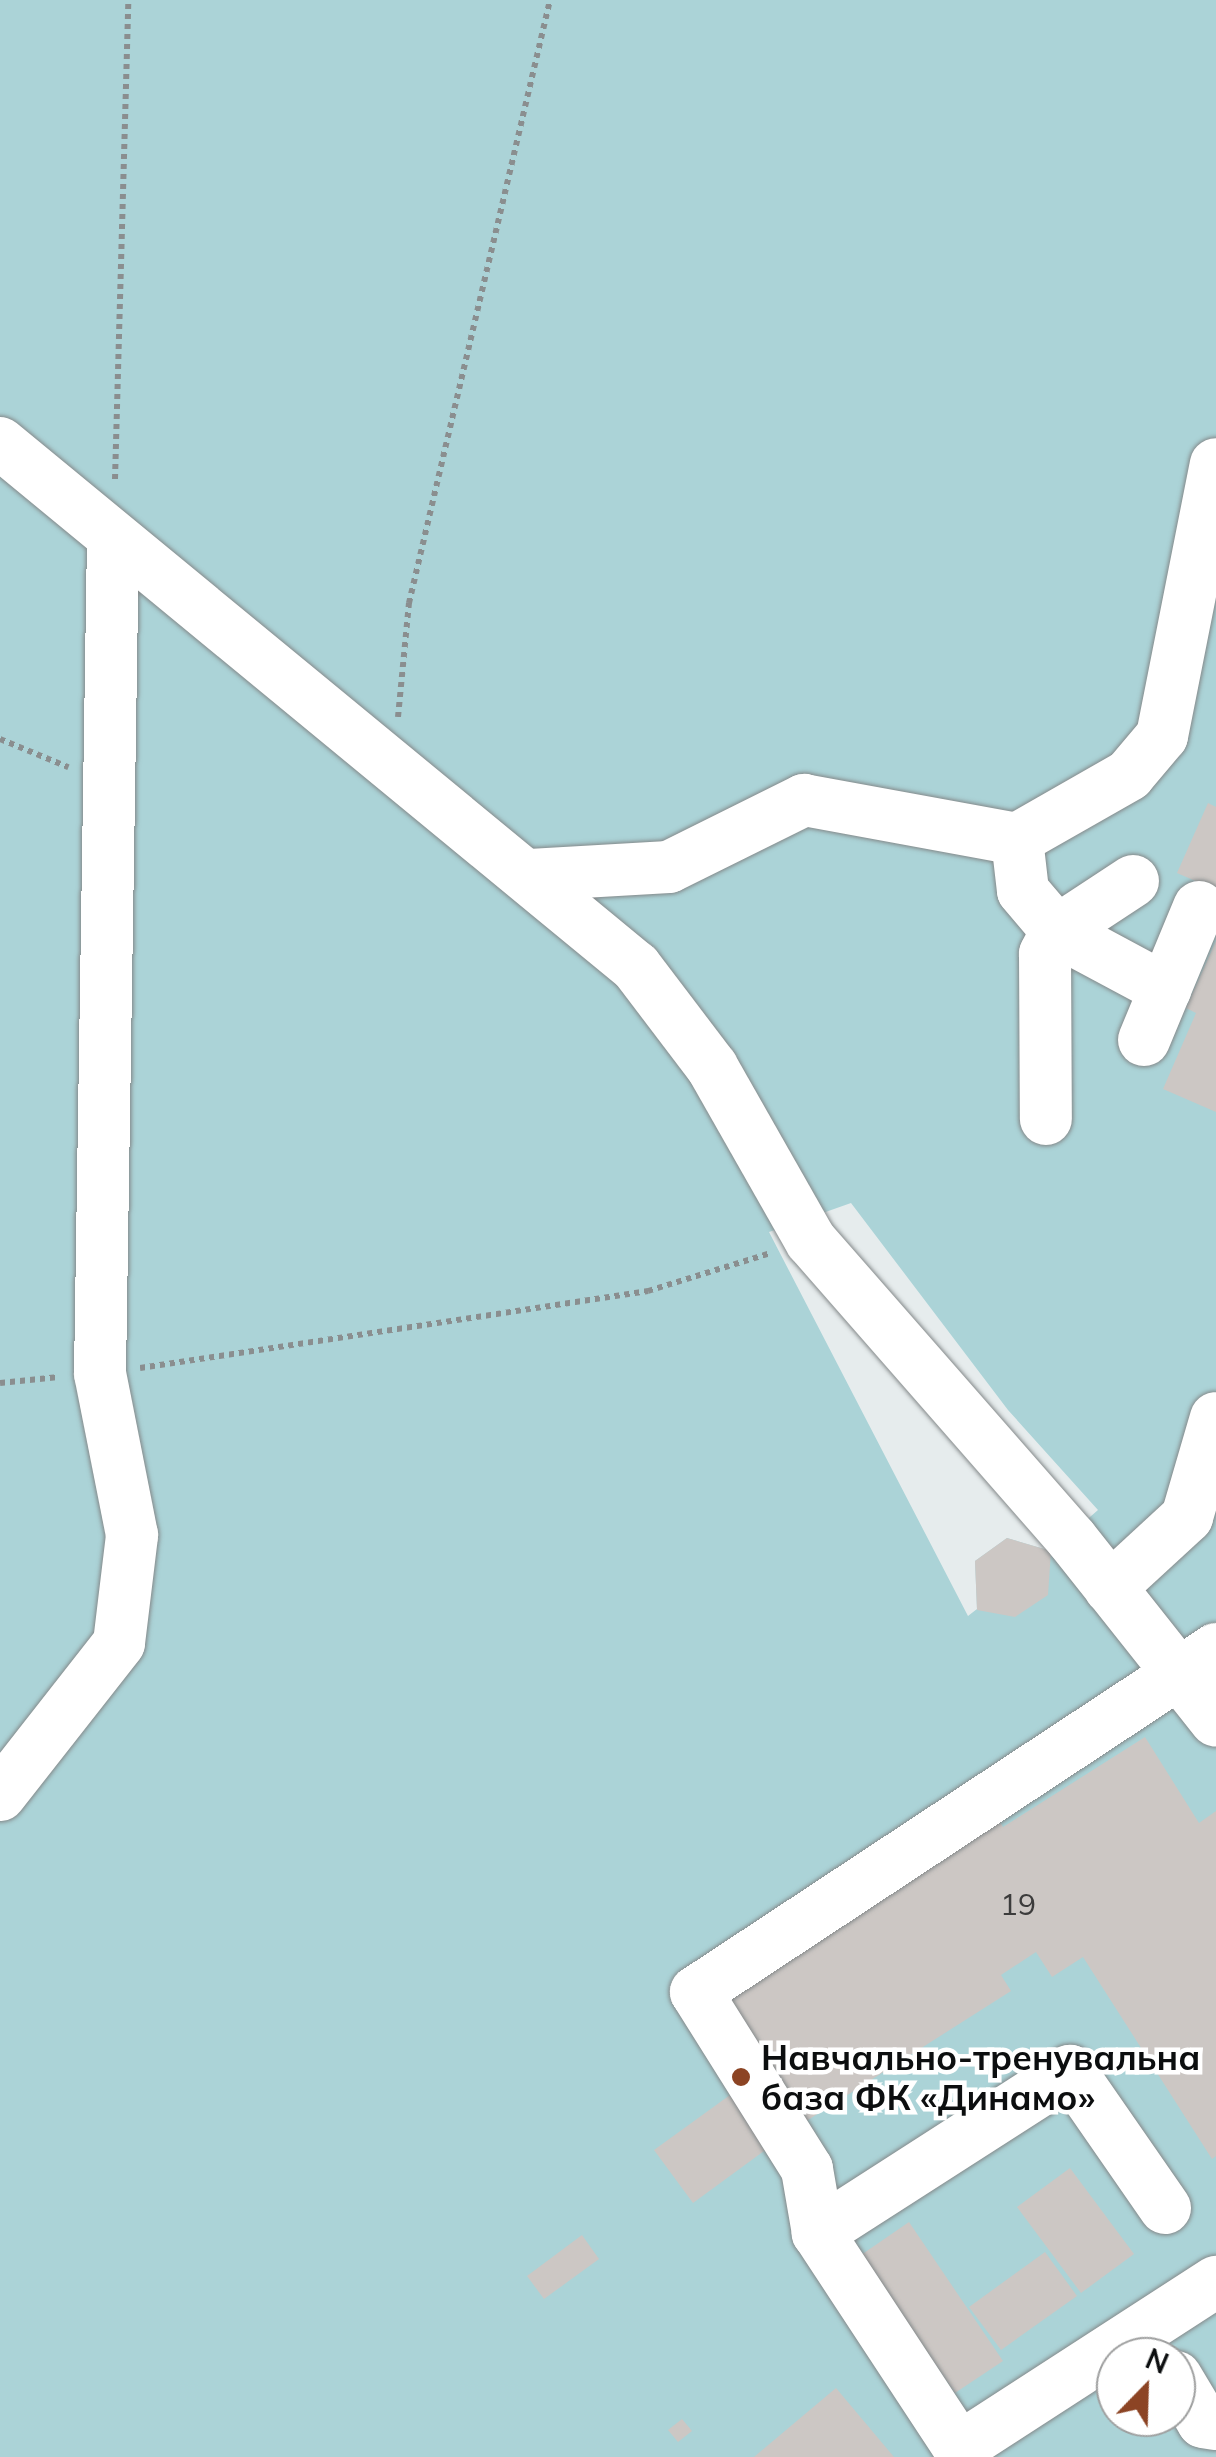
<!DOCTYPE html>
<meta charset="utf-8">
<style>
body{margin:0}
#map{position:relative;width:1216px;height:2457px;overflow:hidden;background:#e6eced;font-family:Mulish,sans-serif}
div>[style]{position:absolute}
.green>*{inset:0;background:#abd3d7}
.building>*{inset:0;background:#ccc7c4}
.path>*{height:6px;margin-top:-3px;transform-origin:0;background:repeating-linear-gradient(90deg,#8a8e8f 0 5px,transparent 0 10px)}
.roads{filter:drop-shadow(0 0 2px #84898a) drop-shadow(0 0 2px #84898a)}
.minor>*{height:52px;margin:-26px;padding:0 26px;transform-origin:26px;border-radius:26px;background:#fff}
.dots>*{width:28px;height:28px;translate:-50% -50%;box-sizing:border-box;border:5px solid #fff;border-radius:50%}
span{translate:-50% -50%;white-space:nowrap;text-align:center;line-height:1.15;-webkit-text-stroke:9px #fff;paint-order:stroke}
.number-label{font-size:30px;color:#3c3c3c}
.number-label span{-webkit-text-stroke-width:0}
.poi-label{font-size:35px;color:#0c0e0f;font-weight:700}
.left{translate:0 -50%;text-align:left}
.north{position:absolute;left:1096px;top:2337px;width:100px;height:100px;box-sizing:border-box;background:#fff;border:2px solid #9e9f9f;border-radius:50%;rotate:23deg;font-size:28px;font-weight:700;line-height:40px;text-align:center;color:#0c0e0f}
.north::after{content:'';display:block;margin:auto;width:35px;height:45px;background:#8c4424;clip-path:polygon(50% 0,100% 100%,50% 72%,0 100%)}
</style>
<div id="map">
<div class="green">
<div style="clip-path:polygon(evenodd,0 0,1216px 0,1216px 2457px,0 2457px,0 0,851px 1203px,1008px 1410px,1098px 1510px,1051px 1551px,1007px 1538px,975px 1561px,977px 1609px,968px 1616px,769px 1232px,851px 1203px,0 0,1116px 2357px,1176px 2357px,1176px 2417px,1116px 2417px,1116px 2357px)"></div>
</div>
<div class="building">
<div style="clip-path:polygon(1208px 803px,1216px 807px,1216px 890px,1177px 873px)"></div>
<div style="clip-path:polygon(1216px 941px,1216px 1112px,1163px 1089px,1196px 1013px,1186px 1008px)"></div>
<div style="clip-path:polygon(1007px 1538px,1051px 1551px,1048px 1595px,1015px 1617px,977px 1610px,975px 1561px)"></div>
<div style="clip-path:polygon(1145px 1737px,1199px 1823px,1216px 1811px,1216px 2156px,1212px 2159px,1083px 1957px,1052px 1977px,1036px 1952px,1001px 1975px,1011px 1991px,797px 2127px,702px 1978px,984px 1798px,1003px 1827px)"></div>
<div style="clip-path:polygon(730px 2095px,768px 2148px,693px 2203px,654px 2150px)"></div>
<div style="clip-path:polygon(1070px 2168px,1134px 2254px,1081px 2293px,1017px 2207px)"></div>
<div style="clip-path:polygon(909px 2222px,1003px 2361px,955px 2393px,861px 2255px)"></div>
<div style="clip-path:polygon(582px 2235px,599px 2259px,544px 2299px,527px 2276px)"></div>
<div style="clip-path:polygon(1045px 2252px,1077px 2296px,1001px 2350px,969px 2307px)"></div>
<div style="clip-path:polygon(836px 2388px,894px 2457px,754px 2457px)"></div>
<div style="clip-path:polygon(682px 2419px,692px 2431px,678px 2442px,668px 2430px)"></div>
</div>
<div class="path">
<div style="left:115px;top:479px;width:479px;rotate:-88.4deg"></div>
<div style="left:398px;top:717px;width:115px;rotate:-84.5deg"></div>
<div style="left:409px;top:603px;width:619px;rotate:-76.84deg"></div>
<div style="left:0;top:739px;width:74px;rotate:22.4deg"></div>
<div style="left:140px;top:1368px;width:514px;rotate:-8.62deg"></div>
<div style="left:648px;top:1291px;width:129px;rotate:-17.2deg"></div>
<div style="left:0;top:1383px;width:59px;rotate:-5.8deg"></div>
</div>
<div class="roads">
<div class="minor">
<div style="left:0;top:443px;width:824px;rotate:39.49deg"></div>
<div style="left:636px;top:967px;width:126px;rotate:52.8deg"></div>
<div style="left:712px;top:1067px;width:200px;rotate:60.4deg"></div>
<div style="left:811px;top:1241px;width:395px;rotate:48.8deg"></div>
<div style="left:1071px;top:1538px;width:233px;rotate:51.6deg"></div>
<div style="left:1017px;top:839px;width:52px;rotate:83.4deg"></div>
<div style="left:1023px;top:891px;width:52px;rotate:49.6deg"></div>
<div style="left:1057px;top:931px;width:26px;rotate:118deg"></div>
<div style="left:1045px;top:954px;width:165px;rotate:89.7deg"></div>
<div style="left:530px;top:875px;width:139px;rotate:-3.3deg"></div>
<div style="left:669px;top:867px;width:151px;rotate:-26.4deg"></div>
<div style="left:804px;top:800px;width:217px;rotate:10.4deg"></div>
<div style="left:1017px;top:839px;width:129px;rotate:-29.7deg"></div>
<div style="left:1129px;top:775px;width:51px;rotate:-49.8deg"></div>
<div style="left:1162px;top:736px;width:277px;rotate:-78.8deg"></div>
<div style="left:1133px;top:881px;width:91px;rotate:146.7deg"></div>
<div style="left:1057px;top:931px;width:123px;rotate:28.2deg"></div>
<div style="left:1144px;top:1040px;width:144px;rotate:-67.5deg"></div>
<div style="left:1110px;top:1588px;width:105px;rotate:-42.7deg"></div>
<div style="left:1187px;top:1517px;width:103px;rotate:-73.7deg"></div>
<div style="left:0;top:1795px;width:193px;rotate:-51.9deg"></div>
<div style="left:119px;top:1643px;width:109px;rotate:-83.1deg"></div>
<div style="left:132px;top:1535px;width:164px;rotate:-101.2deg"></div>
<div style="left:100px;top:1374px;width:836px;rotate:-89.11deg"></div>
<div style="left:1165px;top:2208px;width:167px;rotate:-124.7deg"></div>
<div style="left:1070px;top:2071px;width:300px;rotate:147.3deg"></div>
<div style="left:818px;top:2233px;width:257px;rotate:56.7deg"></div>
<div style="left:959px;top:2448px;width:306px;rotate:-32.9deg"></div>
<div style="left:818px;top:2233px;width:65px;rotate:-99.8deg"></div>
<div style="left:807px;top:2169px;width:209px;rotate:-122.1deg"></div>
<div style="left:696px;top:1992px;width:623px;rotate:-33.41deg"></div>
<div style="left:1176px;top:2377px;width:52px;rotate:59deg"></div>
<div style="left:1203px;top:2422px;width:13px;rotate:9deg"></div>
</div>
</div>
<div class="dots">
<div style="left:741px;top:2077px;background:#8c4424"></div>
</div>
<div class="number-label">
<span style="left:1018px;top:1904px">19</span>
</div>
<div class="poi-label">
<span class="left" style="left:761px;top:2077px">Навчально-тренувальна<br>база ФК «Динамо»</span>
</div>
<div class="north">N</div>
</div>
